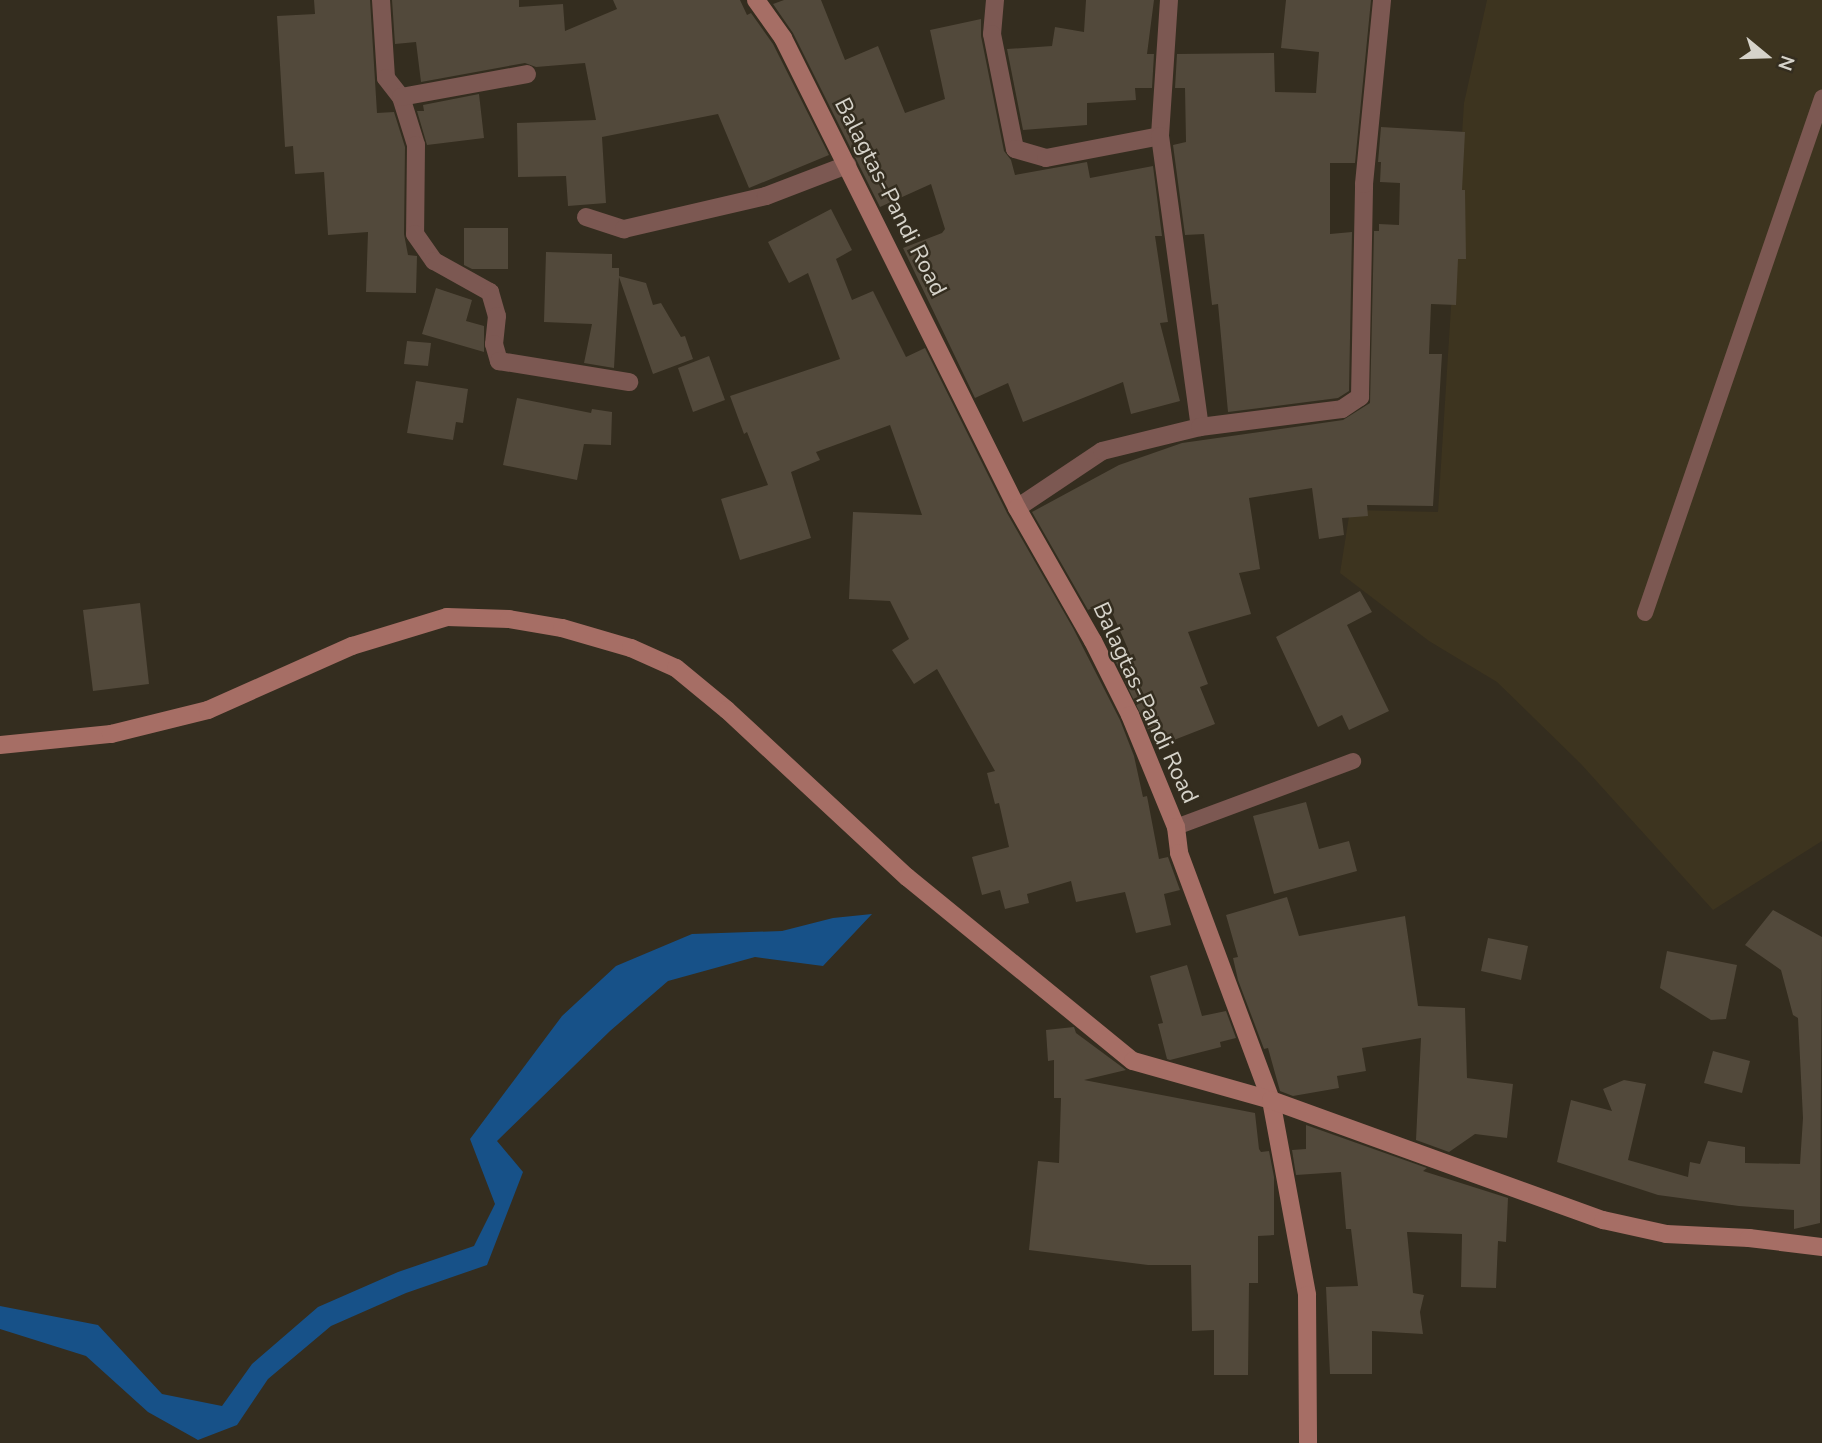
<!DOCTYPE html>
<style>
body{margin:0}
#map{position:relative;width:1822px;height:1443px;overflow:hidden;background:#342d1f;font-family:"Nunito Sans",sans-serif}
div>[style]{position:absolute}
.built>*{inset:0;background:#3d341f}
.water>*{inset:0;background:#175188}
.building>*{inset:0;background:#52493b}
.lane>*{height:16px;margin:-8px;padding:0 8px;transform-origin:8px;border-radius:8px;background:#7c5852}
.street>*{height:18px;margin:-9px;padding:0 9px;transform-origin:9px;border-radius:9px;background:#7c5852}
.secondary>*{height:18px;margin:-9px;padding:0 9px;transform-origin:9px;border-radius:9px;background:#a66e65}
span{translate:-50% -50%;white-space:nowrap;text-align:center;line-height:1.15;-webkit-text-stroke:5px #342d1f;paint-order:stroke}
.street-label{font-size:23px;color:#d6d3ca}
.north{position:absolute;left:1731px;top:21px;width:70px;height:70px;-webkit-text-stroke:5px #342d1f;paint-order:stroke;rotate:109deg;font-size:19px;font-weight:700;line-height:28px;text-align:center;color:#d6d3ca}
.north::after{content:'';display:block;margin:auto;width:24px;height:32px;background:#d6d3ca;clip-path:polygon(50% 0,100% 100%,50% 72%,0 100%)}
</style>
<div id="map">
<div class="built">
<div style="clip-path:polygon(1487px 0,1822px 0,1822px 841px,1713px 910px,1581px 764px,1497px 682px,1429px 641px,1340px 573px,1350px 510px,1438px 512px,1464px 103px)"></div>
</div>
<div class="water">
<div style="clip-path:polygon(872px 914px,823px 966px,755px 957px,668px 981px,610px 1031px,497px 1141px,523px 1172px,487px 1265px,406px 1293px,331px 1326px,268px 1379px,237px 1425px,198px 1440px,148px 1412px,86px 1356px,0 1329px,0 1306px,98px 1325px,162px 1394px,222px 1406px,252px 1364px,318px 1307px,398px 1272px,474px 1246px,495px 1204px,470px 1139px,562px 1016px,616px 966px,692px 934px,782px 931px,833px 918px)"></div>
</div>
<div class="building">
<div style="clip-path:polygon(314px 0,370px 0,377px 113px,394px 112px,405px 147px,404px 234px,408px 255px,417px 256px,416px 293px,366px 292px,368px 232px,328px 235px,324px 172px,295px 174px,293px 146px,285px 147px,277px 16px,315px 14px)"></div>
<div style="clip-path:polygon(392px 0,519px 0,519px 7px,563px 4px,565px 31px,617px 9px,613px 0,740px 0,747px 15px,751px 13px,773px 44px,829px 155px,749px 188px,718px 114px,602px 137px,606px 203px,568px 206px,566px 176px,518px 177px,517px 123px,596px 120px,585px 63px,536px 67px,525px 63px,421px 82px,416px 42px,395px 44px)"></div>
<div style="clip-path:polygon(784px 0,821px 0,845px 60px,878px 46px,905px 113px,945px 99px,930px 30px,981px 19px,981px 36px,1004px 151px,1011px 160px,1015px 175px,1087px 162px,1090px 178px,1153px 166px,1162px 236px,1155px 236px,1168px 322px,1160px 323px,1180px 401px,1131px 414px,1123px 382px,1023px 422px,1008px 383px,975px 398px,903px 248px,942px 233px,945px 229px,931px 184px,880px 207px,793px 33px,773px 4px)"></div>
<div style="clip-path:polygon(1086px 0,1154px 0,1147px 54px,1154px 54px,1152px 88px,1135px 88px,1136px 100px,1087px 103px,1087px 125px,1023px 130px,1007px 49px,1052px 46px,1055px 27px,1084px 32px)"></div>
<div style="clip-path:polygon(1286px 0,1371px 0,1355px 163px,1330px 163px,1330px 234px,1352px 232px,1349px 391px,1338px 398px,1228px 412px,1218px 304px,1212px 305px,1204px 234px,1185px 235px,1173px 145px,1186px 142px,1185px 88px,1175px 88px,1177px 54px,1274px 53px,1275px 92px,1316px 93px,1319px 52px,1281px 48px)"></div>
<div style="clip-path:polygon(479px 94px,484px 138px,427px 145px,417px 111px,424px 111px,423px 105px)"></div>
<div style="clip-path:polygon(1381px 127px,1465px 132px,1462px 190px,1465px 190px,1466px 259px,1458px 259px,1456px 305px,1431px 304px,1429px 354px,1442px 354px,1433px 506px,1367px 505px,1368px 516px,1342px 518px,1344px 535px,1319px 539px,1312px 488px,1249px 498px,1260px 569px,1239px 573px,1251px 614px,1188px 632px,1208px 684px,1200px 687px,1215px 724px,1156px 747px,1113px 656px,1128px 649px,1107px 601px,1088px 610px,1032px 512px,1119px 465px,1182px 443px,1343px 420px,1370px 403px,1374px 231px,1379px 231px,1379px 224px,1399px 225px,1400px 183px,1380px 182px,1381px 162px,1378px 162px)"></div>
<div style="clip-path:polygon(831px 209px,852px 250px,836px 259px,852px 300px,873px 291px,906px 357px,925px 348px,1007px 513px,1073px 628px,1120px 720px,1134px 756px,1143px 797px,1147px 796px,1159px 859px,1168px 857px,1180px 890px,1164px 894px,1171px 925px,1136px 933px,1125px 892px,1076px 902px,1071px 881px,1027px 894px,1029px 903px,1005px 909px,1000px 890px,982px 895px,972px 857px,1009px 847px,999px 803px,995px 804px,987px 773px,995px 771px,937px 669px,914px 684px,892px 650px,909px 639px,890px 601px,849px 599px,853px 512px,922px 515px,890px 425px,816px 452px,820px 460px,791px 472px,811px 538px,740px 560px,721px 499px,768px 485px,747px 432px,744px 434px,730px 396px,840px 359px,808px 273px,789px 283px,768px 242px)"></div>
<div style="clip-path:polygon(464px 228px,508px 228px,508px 269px,472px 269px,464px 265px)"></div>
<div style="clip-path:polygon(546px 252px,612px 254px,612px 268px,619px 268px,619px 276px,646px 283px,653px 305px,661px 303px,681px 337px,685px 336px,693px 359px,653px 374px,619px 277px,614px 368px,584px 363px,592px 324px,544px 322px)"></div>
<div style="clip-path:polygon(436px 288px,472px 300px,466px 321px,484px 326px,484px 352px,422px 334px)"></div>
<div style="clip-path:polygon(407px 341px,431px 343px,428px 366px,404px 364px)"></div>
<div style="clip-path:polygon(709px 356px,725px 400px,693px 412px,678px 368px)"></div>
<div style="clip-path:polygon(416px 381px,468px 389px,463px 423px,456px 422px,453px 440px,407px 433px)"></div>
<div style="clip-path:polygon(517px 398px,591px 413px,592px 409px,612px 412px,611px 445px,584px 444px,577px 480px,503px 465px)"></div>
<div style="clip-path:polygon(1360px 591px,1372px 612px,1347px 625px,1389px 711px,1349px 730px,1342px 715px,1318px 727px,1276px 637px)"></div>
<div style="clip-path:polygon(140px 603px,149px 684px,93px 691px,83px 610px)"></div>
<div style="clip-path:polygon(1306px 802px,1319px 849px,1349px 841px,1357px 871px,1274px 894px,1253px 816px)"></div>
<div style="clip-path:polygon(1287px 897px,1299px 936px,1405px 916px,1418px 1006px,1465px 1008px,1467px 1078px,1513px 1084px,1507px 1138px,1475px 1134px,1449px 1152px,1416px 1140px,1421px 1038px,1362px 1048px,1366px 1071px,1337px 1076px,1339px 1088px,1293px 1096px,1280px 1091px,1268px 1048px,1264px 1049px,1238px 980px,1233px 958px,1238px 957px,1226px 915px)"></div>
<div style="clip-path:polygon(1773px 910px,1822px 937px,1820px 1223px,1794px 1229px,1794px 1210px,1739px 1206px,1658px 1195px,1557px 1162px,1571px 1100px,1612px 1111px,1603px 1089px,1624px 1080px,1646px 1084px,1628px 1160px,1688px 1177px,1690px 1162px,1700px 1164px,1708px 1141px,1745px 1147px,1745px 1163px,1800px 1164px,1803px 1118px,1798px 1018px,1793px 1015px,1781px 970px,1745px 945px)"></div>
<div style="clip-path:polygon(1488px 938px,1528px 946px,1521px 980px,1481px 971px)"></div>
<div style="clip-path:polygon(1667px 951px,1737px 965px,1726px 1019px,1711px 1020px,1660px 988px)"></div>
<div style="clip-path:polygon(1187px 965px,1202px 1016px,1226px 1011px,1236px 1038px,1220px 1042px,1221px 1047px,1170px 1060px,1167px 1059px,1158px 1024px,1163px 1023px,1150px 976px)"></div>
<div style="clip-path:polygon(1074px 1027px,1076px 1033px,1126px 1070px,1084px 1080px,1255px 1113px,1259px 1149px,1261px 1152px,1269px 1151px,1274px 1177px,1274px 1235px,1258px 1236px,1258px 1283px,1249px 1283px,1248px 1375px,1214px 1375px,1214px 1330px,1192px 1331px,1191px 1265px,1148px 1265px,1029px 1250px,1038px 1161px,1059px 1163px,1061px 1098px,1054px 1098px,1054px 1060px,1048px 1061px,1046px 1030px)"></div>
<div style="clip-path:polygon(1713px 1051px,1750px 1061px,1742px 1093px,1704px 1083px)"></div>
<div style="clip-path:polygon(1306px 1125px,1427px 1168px,1423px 1171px,1508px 1198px,1506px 1242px,1498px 1241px,1496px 1288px,1461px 1287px,1462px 1234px,1407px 1232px,1413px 1293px,1424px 1295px,1420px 1312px,1423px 1334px,1372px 1331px,1372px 1374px,1330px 1374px,1326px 1287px,1358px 1286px,1351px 1229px,1346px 1229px,1341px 1172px,1296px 1175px,1292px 1150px,1306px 1149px)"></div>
</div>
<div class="lane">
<div style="left:1645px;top:613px;width:545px;rotate:-71.03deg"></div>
<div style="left:1176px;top:827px;width:189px;rotate:-20.4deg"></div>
</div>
<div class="street">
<div style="left:381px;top:0;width:78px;rotate:86.3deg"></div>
<div style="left:386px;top:78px;width:24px;rotate:52deg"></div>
<div style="left:401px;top:97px;width:50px;rotate:72.6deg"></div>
<div style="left:416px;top:145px;width:89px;rotate:90.6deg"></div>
<div style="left:415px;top:234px;width:33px;rotate:55deg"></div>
<div style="left:434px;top:261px;width:64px;rotate:29deg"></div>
<div style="left:490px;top:292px;width:25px;rotate:74deg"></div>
<div style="left:497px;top:316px;width:28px;rotate:96deg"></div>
<div style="left:494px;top:344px;width:18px;rotate:74deg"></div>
<div style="left:499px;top:361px;width:132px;rotate:9.2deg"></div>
<div style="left:995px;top:0;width:34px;rotate:95deg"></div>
<div style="left:992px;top:34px;width:117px;rotate:78.7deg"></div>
<div style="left:1015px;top:149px;width:32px;rotate:16deg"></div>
<div style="left:1046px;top:158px;width:116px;rotate:-10.9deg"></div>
<div style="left:1169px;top:0;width:136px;rotate:93.8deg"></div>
<div style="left:1160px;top:136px;width:294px;rotate:82.2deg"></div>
<div style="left:401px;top:97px;width:128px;rotate:-10.3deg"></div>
<div style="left:586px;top:217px;width:40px;rotate:18deg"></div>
<div style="left:624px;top:229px;width:146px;rotate:-13.1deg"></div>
<div style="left:766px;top:196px;width:87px;rotate:-20.9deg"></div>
<div style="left:1017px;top:508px;width:102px;rotate:-33.8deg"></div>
<div style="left:1102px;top:451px;width:101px;rotate:-13.8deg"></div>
<div style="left:1200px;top:427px;width:143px;rotate:-7.2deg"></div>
<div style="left:1342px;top:409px;width:22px;rotate:-34deg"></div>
<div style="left:1360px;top:397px;width:213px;rotate:-88.9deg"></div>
<div style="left:1364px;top:184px;width:185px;rotate:-84.4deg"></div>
</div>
<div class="secondary">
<div style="left:756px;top:0;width:47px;rotate:54.6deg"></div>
<div style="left:783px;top:38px;width:525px;rotate:63.53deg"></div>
<div style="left:1017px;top:508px;width:153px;rotate:60.3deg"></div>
<div style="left:1093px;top:641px;width:83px;rotate:63.4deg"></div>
<div style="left:1130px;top:715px;width:121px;rotate:67.7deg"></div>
<div style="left:1176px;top:827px;width:26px;rotate:83deg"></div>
<div style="left:1179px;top:853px;width:264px;rotate:69.6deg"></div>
<div style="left:1271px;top:1100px;width:198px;rotate:79.5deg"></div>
<div style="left:1307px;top:1295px;width:148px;rotate:89.6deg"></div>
<div style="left:0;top:745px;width:112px;rotate:-5.7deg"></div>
<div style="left:111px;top:734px;width:100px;rotate:-13.9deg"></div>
<div style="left:208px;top:710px;width:158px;rotate:-24deg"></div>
<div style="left:352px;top:646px;width:99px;rotate:-17deg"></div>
<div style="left:447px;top:617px;width:62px;rotate:1.8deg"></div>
<div style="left:509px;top:619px;width:54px;rotate:9.6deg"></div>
<div style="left:562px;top:628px;width:72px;rotate:16.2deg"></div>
<div style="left:631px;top:648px;width:49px;rotate:24deg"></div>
<div style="left:676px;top:668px;width:66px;rotate:39.5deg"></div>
<div style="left:727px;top:710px;width:246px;rotate:42.9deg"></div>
<div style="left:907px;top:877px;width:291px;rotate:39.2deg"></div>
<div style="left:1133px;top:1061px;width:143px;rotate:15.8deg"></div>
<div style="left:1271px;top:1100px;width:353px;rotate:19.9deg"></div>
<div style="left:1603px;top:1220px;width:65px;rotate:12.5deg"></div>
<div style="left:1666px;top:1234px;width:83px;rotate:2.8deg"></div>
<div style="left:1749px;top:1238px;width:74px;rotate:7deg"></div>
</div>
<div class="street-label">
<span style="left:890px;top:197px;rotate:63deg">Balagtas-Pandi Road</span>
<span style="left:1145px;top:703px;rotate:65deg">Balagtas-Pandi Road</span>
</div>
<div class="north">N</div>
</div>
